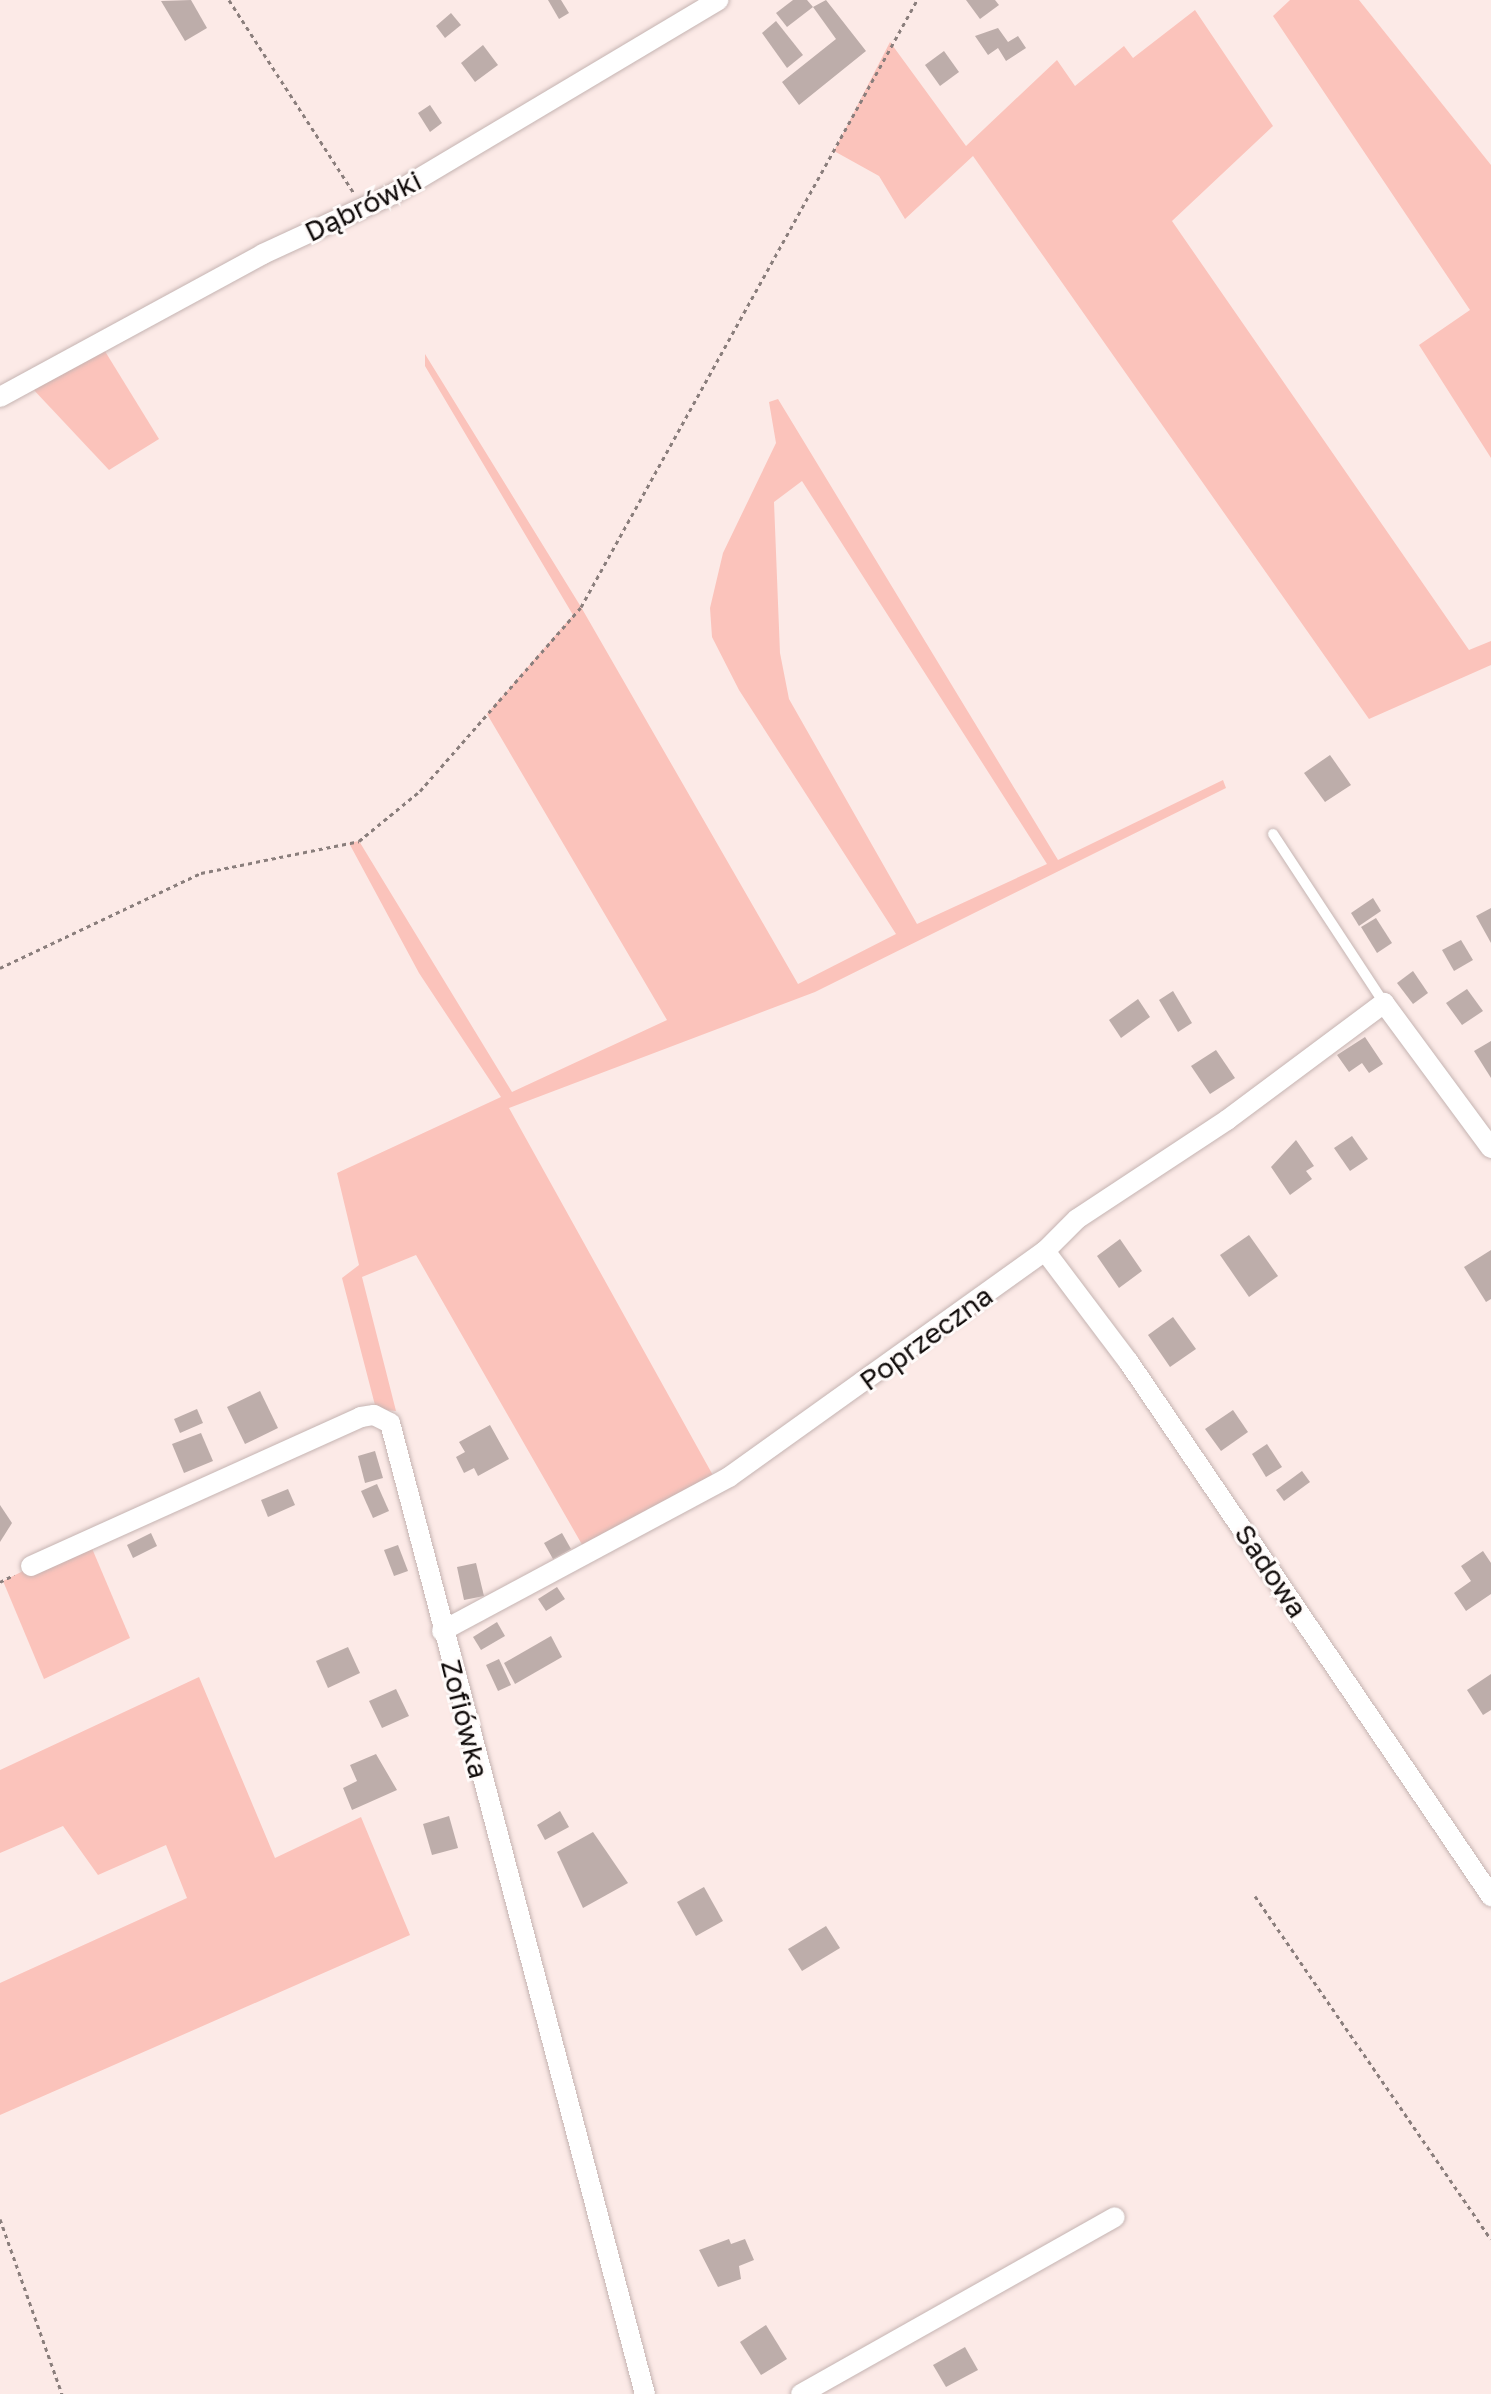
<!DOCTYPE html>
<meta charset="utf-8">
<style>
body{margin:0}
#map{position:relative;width:1491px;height:2394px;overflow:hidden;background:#fceae7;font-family:"Golos Text",sans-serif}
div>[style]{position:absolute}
.green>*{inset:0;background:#fbc3bb}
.building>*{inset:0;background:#bdadaa}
.path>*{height:3px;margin-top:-1.5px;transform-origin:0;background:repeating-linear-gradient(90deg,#8a7e7c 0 4px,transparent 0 8px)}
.roads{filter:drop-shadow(0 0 2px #c5b4b2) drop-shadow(0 0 2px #c5b4b2)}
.lane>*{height:10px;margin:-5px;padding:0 5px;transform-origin:5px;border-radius:5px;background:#fff}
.street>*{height:20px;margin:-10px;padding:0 10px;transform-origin:10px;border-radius:10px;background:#fff}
span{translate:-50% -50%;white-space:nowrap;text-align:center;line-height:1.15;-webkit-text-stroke:6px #fffbfa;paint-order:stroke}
.street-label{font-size:28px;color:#120d0c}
</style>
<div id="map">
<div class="green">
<div style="clip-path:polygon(1290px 0,1359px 0,1491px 165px,1491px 458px,1419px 345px,1470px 310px,1273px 16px)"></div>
<div style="clip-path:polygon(1195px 10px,1273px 126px,1172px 221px,1469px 650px,1491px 641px,1491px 665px,1369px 719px,973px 156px,905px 219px,879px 176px,834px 151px,890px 42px,966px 146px,1057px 60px,1075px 86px,1124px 46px,1133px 58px)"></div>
<div style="clip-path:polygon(103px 348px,159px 439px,109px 470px,32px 388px)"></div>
<div style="clip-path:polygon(evenodd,425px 354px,581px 607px,798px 984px,896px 934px,739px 690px,712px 637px,710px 608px,723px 553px,776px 443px,769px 402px,778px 399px,1058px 860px,1223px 780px,1226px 788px,815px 992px,509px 1108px,715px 1479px,584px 1548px,416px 1255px,362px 1277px,396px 1411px,376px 1409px,342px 1278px,359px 1265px,337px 1173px,501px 1097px,419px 973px,349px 843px,359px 841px,512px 1092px,667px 1020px,487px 714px,573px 615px,425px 366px,425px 354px,802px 481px,1047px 864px,917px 924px,789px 699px,780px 653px,774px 502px,802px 481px)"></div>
<div style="clip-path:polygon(88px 1539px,130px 1638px,44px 1679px,3px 1581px)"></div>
<div style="clip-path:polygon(199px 1677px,275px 1858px,361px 1817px,410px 1935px,0 2115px,0 1983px,187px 1898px,166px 1845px,98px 1875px,63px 1826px,0 1853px,0 1770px)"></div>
</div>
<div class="building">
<div style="clip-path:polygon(191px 0,207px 28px,185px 41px,161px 1px)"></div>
<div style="clip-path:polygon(548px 0,561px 0,569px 13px,559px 19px)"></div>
<div style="clip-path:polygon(793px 0,807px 0,813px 7px,787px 27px,776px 13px)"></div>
<div style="clip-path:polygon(826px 0,866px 51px,799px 105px,782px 82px,836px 39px,813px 7px)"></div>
<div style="clip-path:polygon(966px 0,995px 0,999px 5px,980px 19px)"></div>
<div style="clip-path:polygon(451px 13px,461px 25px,445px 38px,436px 26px)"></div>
<div style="clip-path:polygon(776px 21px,803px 55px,787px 68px,762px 33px)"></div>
<div style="clip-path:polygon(998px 28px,1008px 42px,1018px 36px,1026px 48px,1006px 61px,998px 48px,988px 55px,975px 36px)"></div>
<div style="clip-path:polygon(483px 45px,498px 65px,475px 82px,461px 63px)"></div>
<div style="clip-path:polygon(944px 51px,959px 72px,940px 86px,925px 65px)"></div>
<div style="clip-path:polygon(430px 105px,442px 123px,430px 132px,418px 113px)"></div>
<div style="clip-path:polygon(1330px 755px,1351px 785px,1325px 802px,1304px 773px)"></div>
<div style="clip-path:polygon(1373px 898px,1381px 911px,1359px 926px,1351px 913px)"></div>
<div style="clip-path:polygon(1491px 908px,1491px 943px,1476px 916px)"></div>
<div style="clip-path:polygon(1376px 918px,1392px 943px,1377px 953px,1361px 927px)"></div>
<div style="clip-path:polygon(1461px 940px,1473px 960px,1454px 971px,1442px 950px)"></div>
<div style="clip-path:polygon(1413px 971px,1428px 993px,1413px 1004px,1397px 983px)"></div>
<div style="clip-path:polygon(1467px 989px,1483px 1011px,1462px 1025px,1446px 1003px)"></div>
<div style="clip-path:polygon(1173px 991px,1192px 1023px,1178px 1032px,1159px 1000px)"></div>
<div style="clip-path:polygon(1138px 999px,1150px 1017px,1121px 1038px,1109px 1020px)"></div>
<div style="clip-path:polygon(1365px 1037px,1383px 1064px,1369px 1073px,1362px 1063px,1349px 1072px,1337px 1055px)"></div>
<div style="clip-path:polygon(1491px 1041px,1491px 1078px,1474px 1051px)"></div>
<div style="clip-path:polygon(1216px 1050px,1235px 1078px,1210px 1094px,1191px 1066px)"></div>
<div style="clip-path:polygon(1352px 1136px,1368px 1159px,1350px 1171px,1334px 1148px)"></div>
<div style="clip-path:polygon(1296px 1140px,1314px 1166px,1306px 1171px,1312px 1179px,1290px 1195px,1271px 1167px)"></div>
<div style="clip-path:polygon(1249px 1235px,1278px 1276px,1249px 1297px,1220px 1255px)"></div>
<div style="clip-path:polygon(1120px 1239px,1142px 1271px,1119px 1288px,1097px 1256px)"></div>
<div style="clip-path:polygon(1491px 1250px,1491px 1299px,1486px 1302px,1464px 1267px)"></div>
<div style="clip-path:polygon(1173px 1317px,1196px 1349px,1170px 1367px,1148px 1335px)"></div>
<div style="clip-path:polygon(260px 1391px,278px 1428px,245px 1444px,227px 1407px)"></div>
<div style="clip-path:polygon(197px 1409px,203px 1423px,180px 1433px,174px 1419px)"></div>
<div style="clip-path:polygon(1233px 1410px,1248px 1432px,1221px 1451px,1205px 1429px)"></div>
<div style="clip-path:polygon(490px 1425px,509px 1459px,478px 1476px,474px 1468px,464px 1473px,456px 1457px,465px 1452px,459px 1442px)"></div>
<div style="clip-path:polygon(201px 1433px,213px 1461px,184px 1473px,172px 1444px)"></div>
<div style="clip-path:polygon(1267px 1444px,1282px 1467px,1266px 1477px,1252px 1454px)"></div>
<div style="clip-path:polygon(375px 1451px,383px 1478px,365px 1483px,358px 1456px)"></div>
<div style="clip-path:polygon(1302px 1471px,1310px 1482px,1284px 1501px,1276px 1490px)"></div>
<div style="clip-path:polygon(377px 1484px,389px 1511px,373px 1518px,361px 1491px)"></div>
<div style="clip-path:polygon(288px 1489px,295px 1505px,268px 1517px,261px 1500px)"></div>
<div style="clip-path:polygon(0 1505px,12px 1523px,0 1542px)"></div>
<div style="clip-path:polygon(151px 1533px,157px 1546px,133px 1558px,127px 1545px)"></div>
<div style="clip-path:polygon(562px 1533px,571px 1549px,553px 1559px,544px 1543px)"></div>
<div style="clip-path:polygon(398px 1545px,408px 1571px,394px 1576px,384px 1550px)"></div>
<div style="clip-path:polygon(1483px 1551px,1491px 1563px,1491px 1594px,1466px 1611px,1454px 1593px,1471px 1581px,1461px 1566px)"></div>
<div style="clip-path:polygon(476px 1563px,484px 1596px,464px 1600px,457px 1567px)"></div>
<div style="clip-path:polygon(557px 1587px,565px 1599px,546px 1611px,538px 1599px)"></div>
<div style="clip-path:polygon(497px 1622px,505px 1636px,481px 1650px,473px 1637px)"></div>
<div style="clip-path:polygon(551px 1636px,562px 1657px,515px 1684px,504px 1663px)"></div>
<div style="clip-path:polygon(348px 1647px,360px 1673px,328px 1688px,316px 1661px)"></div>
<div style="clip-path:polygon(499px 1659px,511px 1685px,498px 1691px,486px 1665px)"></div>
<div style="clip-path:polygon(1491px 1674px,1491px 1710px,1483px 1715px,1467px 1690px)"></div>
<div style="clip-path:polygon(396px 1689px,409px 1716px,382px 1728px,369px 1701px)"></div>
<div style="clip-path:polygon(376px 1754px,397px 1790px,352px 1810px,343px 1788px,357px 1781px,350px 1765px)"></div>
<div style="clip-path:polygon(560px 1811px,569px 1827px,545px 1840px,537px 1825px)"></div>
<div style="clip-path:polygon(449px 1816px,458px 1848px,432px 1855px,423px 1824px)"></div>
<div style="clip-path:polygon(593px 1832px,628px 1883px,583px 1908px,557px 1852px)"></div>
<div style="clip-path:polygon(704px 1887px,723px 1921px,696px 1936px,677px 1902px)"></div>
<div style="clip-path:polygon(826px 1926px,840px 1948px,802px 1971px,788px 1949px)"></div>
<div style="clip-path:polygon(729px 2239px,731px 2244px,745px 2239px,754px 2260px,739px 2266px,741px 2279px,718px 2287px,699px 2250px)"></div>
<div style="clip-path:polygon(766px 2325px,787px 2359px,761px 2375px,740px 2342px)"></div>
<div style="clip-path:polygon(965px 2347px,978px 2370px,946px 2387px,933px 2365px)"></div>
</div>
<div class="path">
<div style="left:229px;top:0;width:229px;rotate:57.1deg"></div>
<div style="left:0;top:968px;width:222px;rotate:-25.3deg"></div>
<div style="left:201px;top:873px;width:161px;rotate:-11.4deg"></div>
<div style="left:359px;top:841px;width:79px;rotate:-39.3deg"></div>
<div style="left:420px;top:791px;width:244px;rotate:-48.8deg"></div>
<div style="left:581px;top:607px;width:694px;rotate:-61.03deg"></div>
<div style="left:0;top:1582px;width:16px;rotate:-27deg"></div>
<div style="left:1255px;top:1896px;width:416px;rotate:55.5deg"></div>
<div style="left:0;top:2219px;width:186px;rotate:70.5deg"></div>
</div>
<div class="roads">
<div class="lane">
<div style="left:1273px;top:834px;width:202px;rotate:56.7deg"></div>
</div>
<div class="street">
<div style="left:0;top:397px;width:299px;rotate:-28.5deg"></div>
<div style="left:263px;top:254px;width:143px;rotate:-24.8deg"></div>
<div style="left:393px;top:194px;width:379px;rotate:-30.8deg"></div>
<div style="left:1045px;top:1251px;width:138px;rotate:53deg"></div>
<div style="left:1128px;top:1361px;width:647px;rotate:55.84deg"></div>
<div style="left:31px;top:1566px;width:362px;rotate:-24.3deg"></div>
<div style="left:361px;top:1417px;width:13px;rotate:-9deg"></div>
<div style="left:374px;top:1415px;width:18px;rotate:27deg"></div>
<div style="left:390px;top:1423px;width:1004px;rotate:75.29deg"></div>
<div style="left:442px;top:1631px;width:326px;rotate:-28.2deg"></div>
<div style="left:729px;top:1477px;width:388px;rotate:-35.6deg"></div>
<div style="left:1045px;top:1251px;width:45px;rotate:-45deg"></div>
<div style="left:1077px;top:1219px;width:180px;rotate:-33.4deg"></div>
<div style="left:1227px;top:1120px;width:196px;rotate:-36.7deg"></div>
<div style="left:1384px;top:1003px;width:180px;rotate:53.6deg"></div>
<div style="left:801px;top:2394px;width:360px;rotate:-29.4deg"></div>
</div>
</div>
<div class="street-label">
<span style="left:363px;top:206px;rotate:-26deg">Dąbrówki</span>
<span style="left:926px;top:1338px;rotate:-36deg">Poprzeczna</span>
<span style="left:1271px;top:1571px;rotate:56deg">Sadowa</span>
<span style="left:465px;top:1719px;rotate:76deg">Zofiówka</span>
</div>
</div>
